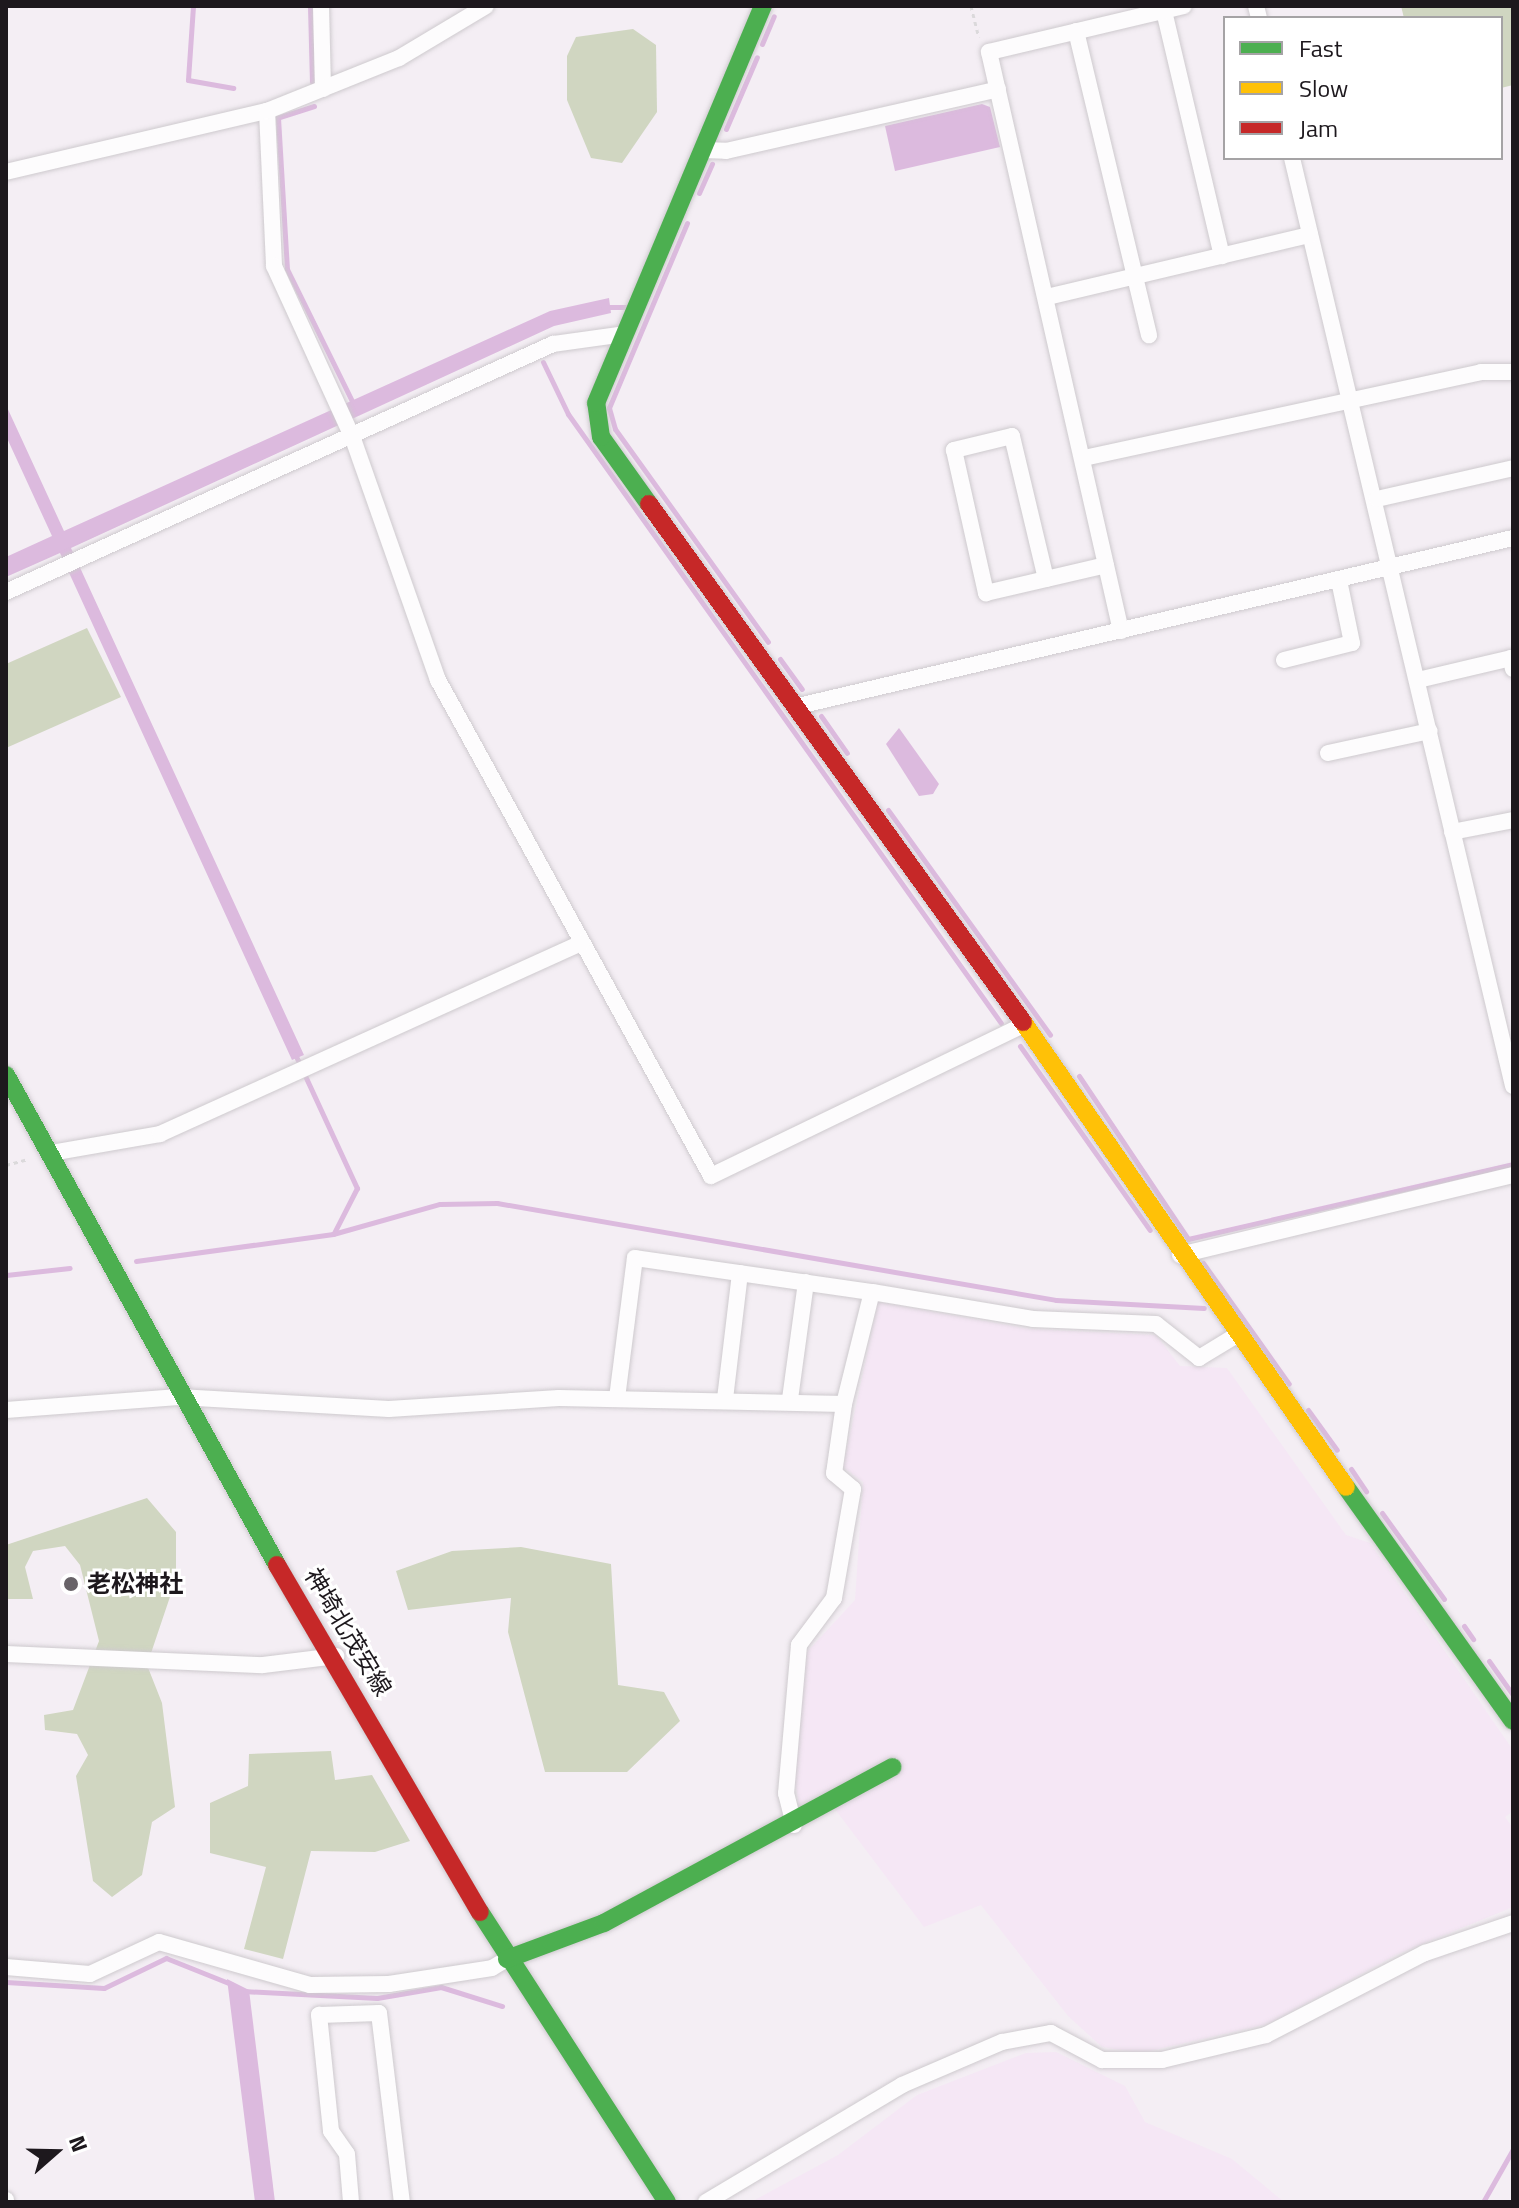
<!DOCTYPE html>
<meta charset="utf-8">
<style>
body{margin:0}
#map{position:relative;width:1519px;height:2208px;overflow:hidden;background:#f4eef4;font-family:"Titillium Web","Noto Sans JP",sans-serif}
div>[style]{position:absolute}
.built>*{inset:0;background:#f5e7f5}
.green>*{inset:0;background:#d0d6c1}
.water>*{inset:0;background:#dcbade}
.stream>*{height:5px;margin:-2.5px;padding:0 2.5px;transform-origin:2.5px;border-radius:2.5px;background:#dcbade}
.path>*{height:3px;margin-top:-1.5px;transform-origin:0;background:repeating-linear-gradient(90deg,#dbd9db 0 4px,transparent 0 8px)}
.roads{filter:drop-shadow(0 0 2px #cecace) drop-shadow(0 0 2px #cecace)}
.street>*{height:16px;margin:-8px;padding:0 8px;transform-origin:8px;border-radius:8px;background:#fdfcfd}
.fast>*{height:18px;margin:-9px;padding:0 9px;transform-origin:9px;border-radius:9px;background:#4caf50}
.slow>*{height:18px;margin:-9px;padding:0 9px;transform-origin:9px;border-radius:9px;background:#ffc107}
.jam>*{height:18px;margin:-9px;padding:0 9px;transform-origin:9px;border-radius:9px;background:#c62828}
.dots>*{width:22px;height:22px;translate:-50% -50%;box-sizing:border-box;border:4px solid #fff;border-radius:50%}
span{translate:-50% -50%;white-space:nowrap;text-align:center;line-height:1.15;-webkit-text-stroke:6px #fff;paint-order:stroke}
.poi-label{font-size:24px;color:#1d181d;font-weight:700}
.left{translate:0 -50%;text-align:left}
.street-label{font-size:24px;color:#1d181d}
.frame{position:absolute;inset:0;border:8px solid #1d181d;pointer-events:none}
.legend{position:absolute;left:1223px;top:16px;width:280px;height:144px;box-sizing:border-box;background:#fff;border:2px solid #a5a3a5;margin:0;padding:10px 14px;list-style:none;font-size:24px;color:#1d181d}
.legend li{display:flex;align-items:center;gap:16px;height:40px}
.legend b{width:40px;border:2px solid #a5a3a5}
.north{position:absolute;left:16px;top:2112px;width:80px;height:80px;-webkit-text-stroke:6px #fff;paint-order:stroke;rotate:70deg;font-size:22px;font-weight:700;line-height:32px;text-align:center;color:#1d181d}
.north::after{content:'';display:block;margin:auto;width:28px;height:36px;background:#1d181d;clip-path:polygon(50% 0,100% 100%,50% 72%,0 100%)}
</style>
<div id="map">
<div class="built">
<div style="clip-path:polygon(878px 1302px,1029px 1329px,1156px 1335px,1180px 1366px,1227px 1368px,1346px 1535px,1370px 1543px,1513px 1750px,1513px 1811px,1505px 1817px,1513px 1828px,1513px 1907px,1398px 1954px,1268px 2024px,1141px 2053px,1102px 2047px,1068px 2016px,981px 1905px,924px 1927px,822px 1792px,799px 1805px,795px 1781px,807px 1652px,855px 1600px,863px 1482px,843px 1467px)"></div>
<div style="clip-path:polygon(1056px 2052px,1125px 2086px,1145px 2122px,1232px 2159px,1284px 2202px,751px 2202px,838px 2155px,917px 2095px,1026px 2053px)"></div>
</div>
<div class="green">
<div style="clip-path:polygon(1401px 6px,1513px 6px,1513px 85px,1501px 88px,1501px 18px,1404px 18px)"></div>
<div style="clip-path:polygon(633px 29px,656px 45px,657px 112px,622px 163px,591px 158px,567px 100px,567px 56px,576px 37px)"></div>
<div style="clip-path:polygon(87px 628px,121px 697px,6px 748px,6px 664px)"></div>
<div style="clip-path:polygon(147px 1498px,176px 1532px,176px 1579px,147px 1665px,162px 1703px,175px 1807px,152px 1822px,142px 1875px,112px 1897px,93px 1881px,76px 1776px,88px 1755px,77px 1734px,45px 1730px,44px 1715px,73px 1710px,99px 1641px,80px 1565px,65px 1546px,33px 1551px,25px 1567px,33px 1599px,6px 1599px,6px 1545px)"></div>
<div style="clip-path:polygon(521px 1547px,611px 1564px,618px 1685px,664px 1692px,680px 1721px,627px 1772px,545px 1772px,508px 1632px,511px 1598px,408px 1610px,396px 1571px,452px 1551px)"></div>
<div style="clip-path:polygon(331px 1751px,335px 1780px,372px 1775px,410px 1841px,375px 1852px,311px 1851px,283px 1959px,244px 1949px,266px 1867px,210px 1853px,210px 1803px,248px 1786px,249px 1754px)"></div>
</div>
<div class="water">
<div style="clip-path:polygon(982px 104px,990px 107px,1000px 147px,895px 171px,885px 126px)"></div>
<div style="clip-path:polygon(609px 298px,611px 313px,554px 326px,71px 548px,304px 1055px,292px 1060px,60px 553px,6px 577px,6px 557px,52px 536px,6px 436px,6px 405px,64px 531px,550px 311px)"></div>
<div style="clip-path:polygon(899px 728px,939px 784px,933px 794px,919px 796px,886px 744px)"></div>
<div style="clip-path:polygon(227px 1979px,249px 1990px,275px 2202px,255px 2202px)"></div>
</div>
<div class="stream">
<div style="left:193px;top:6px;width:74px;rotate:93.9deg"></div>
<div style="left:188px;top:80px;width:46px;rotate:10.1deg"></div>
<div style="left:310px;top:6px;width:76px;rotate:88.5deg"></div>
<div style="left:762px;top:44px;width:30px;rotate:-67deg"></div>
<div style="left:314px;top:106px;width:38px;rotate:162deg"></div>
<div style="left:278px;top:118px;width:151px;rotate:86.6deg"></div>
<div style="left:287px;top:269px;width:147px;rotate:63.8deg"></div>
<div style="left:726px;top:129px;width:78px;rotate:-66.7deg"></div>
<div style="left:699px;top:193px;width:32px;rotate:-66deg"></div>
<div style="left:687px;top:223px;width:201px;rotate:112.9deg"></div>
<div style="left:609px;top:408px;width:22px;rotate:74deg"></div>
<div style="left:615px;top:429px;width:262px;rotate:54.3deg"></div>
<div style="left:603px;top:307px;width:26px"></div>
<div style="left:543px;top:362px;width:58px;rotate:64.3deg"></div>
<div style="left:568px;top:414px;width:747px;rotate:54.59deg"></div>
<div style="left:780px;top:659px;width:37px;rotate:54deg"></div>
<div style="left:821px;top:716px;width:45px;rotate:54.9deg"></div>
<div style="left:888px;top:810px;width:277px;rotate:54.2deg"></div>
<div style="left:1020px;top:1046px;width:225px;rotate:54.8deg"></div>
<div style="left:295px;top:1054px;width:148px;rotate:65.2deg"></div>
<div style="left:357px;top:1188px;width:51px;rotate:117.1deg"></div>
<div style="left:1079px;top:1076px;width:196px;rotate:56.2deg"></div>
<div style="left:1188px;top:1239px;width:334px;rotate:-13deg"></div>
<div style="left:136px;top:1261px;width:199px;rotate:-7.8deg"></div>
<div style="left:333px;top:1234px;width:111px;rotate:-15.7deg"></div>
<div style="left:440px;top:1204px;width:57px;rotate:-1deg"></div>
<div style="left:497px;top:1203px;width:567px;rotate:9.84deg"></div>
<div style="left:1056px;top:1300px;width:148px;rotate:3.1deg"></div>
<div style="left:1203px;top:1263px;width:148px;rotate:54.6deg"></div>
<div style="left:6px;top:1275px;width:64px;rotate:-6.2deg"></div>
<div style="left:1308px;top:1410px;width:49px;rotate:54.1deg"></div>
<div style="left:1351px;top:1469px;width:27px;rotate:56deg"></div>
<div style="left:1382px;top:1513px;width:106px;rotate:54.2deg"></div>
<div style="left:1464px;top:1626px;width:16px;rotate:55deg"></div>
<div style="left:1489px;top:1661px;width:42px;rotate:54.8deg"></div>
<div style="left:6px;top:1982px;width:98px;rotate:3.5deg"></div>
<div style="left:104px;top:1988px;width:69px;rotate:-25.8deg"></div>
<div style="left:166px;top:1958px;width:70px;rotate:21.8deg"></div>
<div style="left:243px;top:1991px;width:134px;rotate:3deg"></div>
<div style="left:377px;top:1998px;width:65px;rotate:-9.8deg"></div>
<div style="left:441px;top:1987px;width:64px;rotate:17.3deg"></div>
<div style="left:1483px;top:2202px;width:61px;rotate:-60.5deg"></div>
</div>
<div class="path">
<div style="left:971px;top:6px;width:32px;rotate:76deg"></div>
<div style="left:6px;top:1165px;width:23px;rotate:-15deg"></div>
</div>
<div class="roads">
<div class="street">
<div style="left:321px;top:6px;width:83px;rotate:88.6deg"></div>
<div style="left:1256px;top:6px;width:12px;rotate:76deg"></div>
<div style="left:1164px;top:11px;width:252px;rotate:76.7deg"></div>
<div style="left:1076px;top:31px;width:313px;rotate:76.5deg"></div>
<div style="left:267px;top:111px;width:155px;rotate:87.4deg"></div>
<div style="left:274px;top:266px;width:187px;rotate:65.4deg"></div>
<div style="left:352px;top:436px;width:259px;rotate:70.6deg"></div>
<div style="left:438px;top:680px;width:566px;rotate:61.17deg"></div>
<div style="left:711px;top:1176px;width:349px;rotate:-25.8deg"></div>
<div style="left:702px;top:150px;width:24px;rotate:2deg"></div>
<div style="left:726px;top:151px;width:279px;rotate:-12.8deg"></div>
<div style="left:1292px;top:158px;width:954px;rotate:76.6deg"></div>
<div style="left:6px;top:172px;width:268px;rotate:-13.2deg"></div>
<div style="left:267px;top:111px;width:142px;rotate:-21.9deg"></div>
<div style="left:399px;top:58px;width:101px;rotate:-30.9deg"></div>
<div style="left:1047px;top:297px;width:270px;rotate:-13.3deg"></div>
<div style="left:1084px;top:458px;width:406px;rotate:-12.2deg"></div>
<div style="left:1481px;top:372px;width:32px"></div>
<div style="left:1377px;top:499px;width:139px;rotate:-12.8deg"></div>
<div style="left:1046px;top:579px;width:147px;rotate:-103.4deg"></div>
<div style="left:1012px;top:436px;width:60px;rotate:166.4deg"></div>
<div style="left:954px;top:450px;width:147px;rotate:77.4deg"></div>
<div style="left:986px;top:593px;width:123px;rotate:-13.1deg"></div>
<div style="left:6px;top:592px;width:601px;rotate:-24.39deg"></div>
<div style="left:553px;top:344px;width:73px;rotate:-7.9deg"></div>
<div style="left:1121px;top:631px;width:594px;rotate:-102.84deg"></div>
<div style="left:989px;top:52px;width:200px;rotate:-13.3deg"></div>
<div style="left:1284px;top:660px;width:70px;rotate:-14deg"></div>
<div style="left:1352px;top:643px;width:64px;rotate:-101.7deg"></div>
<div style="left:1418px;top:680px;width:96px;rotate:-13.3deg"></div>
<div style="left:1511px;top:658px;width:11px;rotate:80deg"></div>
<div style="left:794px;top:707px;width:739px;rotate:-13.23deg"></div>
<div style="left:1328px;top:753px;width:104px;rotate:-12.2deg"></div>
<div style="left:1452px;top:832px;width:62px;rotate:-11.1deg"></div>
<div style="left:51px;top:1153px;width:111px;rotate:-9.9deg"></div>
<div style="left:160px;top:1134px;width:463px;rotate:-24.4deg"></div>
<div style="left:1180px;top:1255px;width:342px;rotate:-13.5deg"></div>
<div style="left:617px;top:1398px;width:141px;rotate:-82.7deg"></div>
<div style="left:635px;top:1258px;width:239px;rotate:8.2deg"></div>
<div style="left:725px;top:1399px;width:127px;rotate:-83.2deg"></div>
<div style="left:790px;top:1399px;width:118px;rotate:-82.2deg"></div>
<div style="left:844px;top:1404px;width:115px;rotate:-76deg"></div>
<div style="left:872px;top:1292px;width:163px;rotate:9.5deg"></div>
<div style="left:1033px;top:1319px;width:123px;rotate:2.3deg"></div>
<div style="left:1156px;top:1324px;width:55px;rotate:38.3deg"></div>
<div style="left:1199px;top:1358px;width:44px;rotate:-31.2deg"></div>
<div style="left:6px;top:1410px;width:173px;rotate:-4.3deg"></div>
<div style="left:179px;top:1397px;width:210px;rotate:3.3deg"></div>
<div style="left:389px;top:1409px;width:170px;rotate:-3.7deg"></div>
<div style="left:559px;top:1398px;width:285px;rotate:1.2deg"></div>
<div style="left:844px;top:1404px;width:70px;rotate:98.2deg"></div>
<div style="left:834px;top:1473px;width:25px;rotate:40deg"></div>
<div style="left:853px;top:1489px;width:111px;rotate:99.9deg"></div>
<div style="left:834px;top:1598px;width:59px;rotate:126.7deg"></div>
<div style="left:799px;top:1645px;width:149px;rotate:95deg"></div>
<div style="left:786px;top:1793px;width:33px;rotate:76deg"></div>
<div style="left:6px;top:1654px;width:257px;rotate:2.5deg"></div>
<div style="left:263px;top:1665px;width:74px;rotate:-7deg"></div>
<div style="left:6px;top:1967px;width:84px;rotate:4.8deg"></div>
<div style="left:90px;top:1974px;width:76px;rotate:-24.9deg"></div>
<div style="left:159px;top:1942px;width:157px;rotate:15.9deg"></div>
<div style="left:310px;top:1985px;width:79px;rotate:-0.7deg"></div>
<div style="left:389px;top:1984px;width:104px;rotate:-8.8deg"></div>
<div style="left:492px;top:1968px;width:17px;rotate:-31deg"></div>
<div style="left:6px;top:2200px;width:2px;rotate:90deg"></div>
<div style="left:351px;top:2202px;width:48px;rotate:-94.8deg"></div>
<div style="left:347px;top:2154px;width:28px;rotate:-125deg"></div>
<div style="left:331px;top:2131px;width:117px;rotate:-95.9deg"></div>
<div style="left:319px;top:2015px;width:60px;rotate:-1.9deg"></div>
<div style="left:379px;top:2013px;width:190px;rotate:83.1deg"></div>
<div style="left:706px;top:2202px;width:228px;rotate:-30.8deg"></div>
<div style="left:902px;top:2085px;width:109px;rotate:-23.3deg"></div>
<div style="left:1002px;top:2042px;width:50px;rotate:-10.4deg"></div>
<div style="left:1051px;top:2033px;width:58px;rotate:27.9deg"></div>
<div style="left:1102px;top:2060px;width:60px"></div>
<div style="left:1162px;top:2060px;width:107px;rotate:-13.5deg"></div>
<div style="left:1266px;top:2035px;width:179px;rotate:-27.3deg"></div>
<div style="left:1425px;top:1953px;width:93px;rotate:-18.8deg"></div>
</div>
<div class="fast">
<div style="left:649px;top:504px;width:82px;rotate:-125.6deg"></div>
<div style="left:601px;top:437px;width:34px;rotate:-98deg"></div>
<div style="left:596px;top:403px;width:431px;rotate:-67.2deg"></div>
<div style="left:6px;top:1075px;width:560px;rotate:61.05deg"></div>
<div style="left:1346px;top:1487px;width:287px;rotate:54.5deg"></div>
<div style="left:480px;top:1912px;width:345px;rotate:57.2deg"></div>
<div style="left:507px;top:1959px;width:103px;rotate:-20.4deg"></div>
<div style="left:604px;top:1923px;width:328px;rotate:-28.4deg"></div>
</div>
<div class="slow">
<div style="left:1023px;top:1022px;width:566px;rotate:55.22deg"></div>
</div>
<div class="jam">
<div style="left:649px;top:504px;width:639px;rotate:54.17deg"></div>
<div style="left:277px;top:1565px;width:402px;rotate:59.7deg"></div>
</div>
</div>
<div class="dots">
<div style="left:71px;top:1584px;background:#686368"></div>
</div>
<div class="poi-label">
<span class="left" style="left:87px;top:1584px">老松神社</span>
</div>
<div class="street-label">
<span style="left:348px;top:1632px;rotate:59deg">神埼北茂安線</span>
</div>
<div class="frame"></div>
<ul class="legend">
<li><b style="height:10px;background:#4caf50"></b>Fast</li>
<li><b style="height:10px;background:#ffc107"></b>Slow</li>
<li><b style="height:10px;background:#c62828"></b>Jam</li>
</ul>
<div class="north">N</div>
</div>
